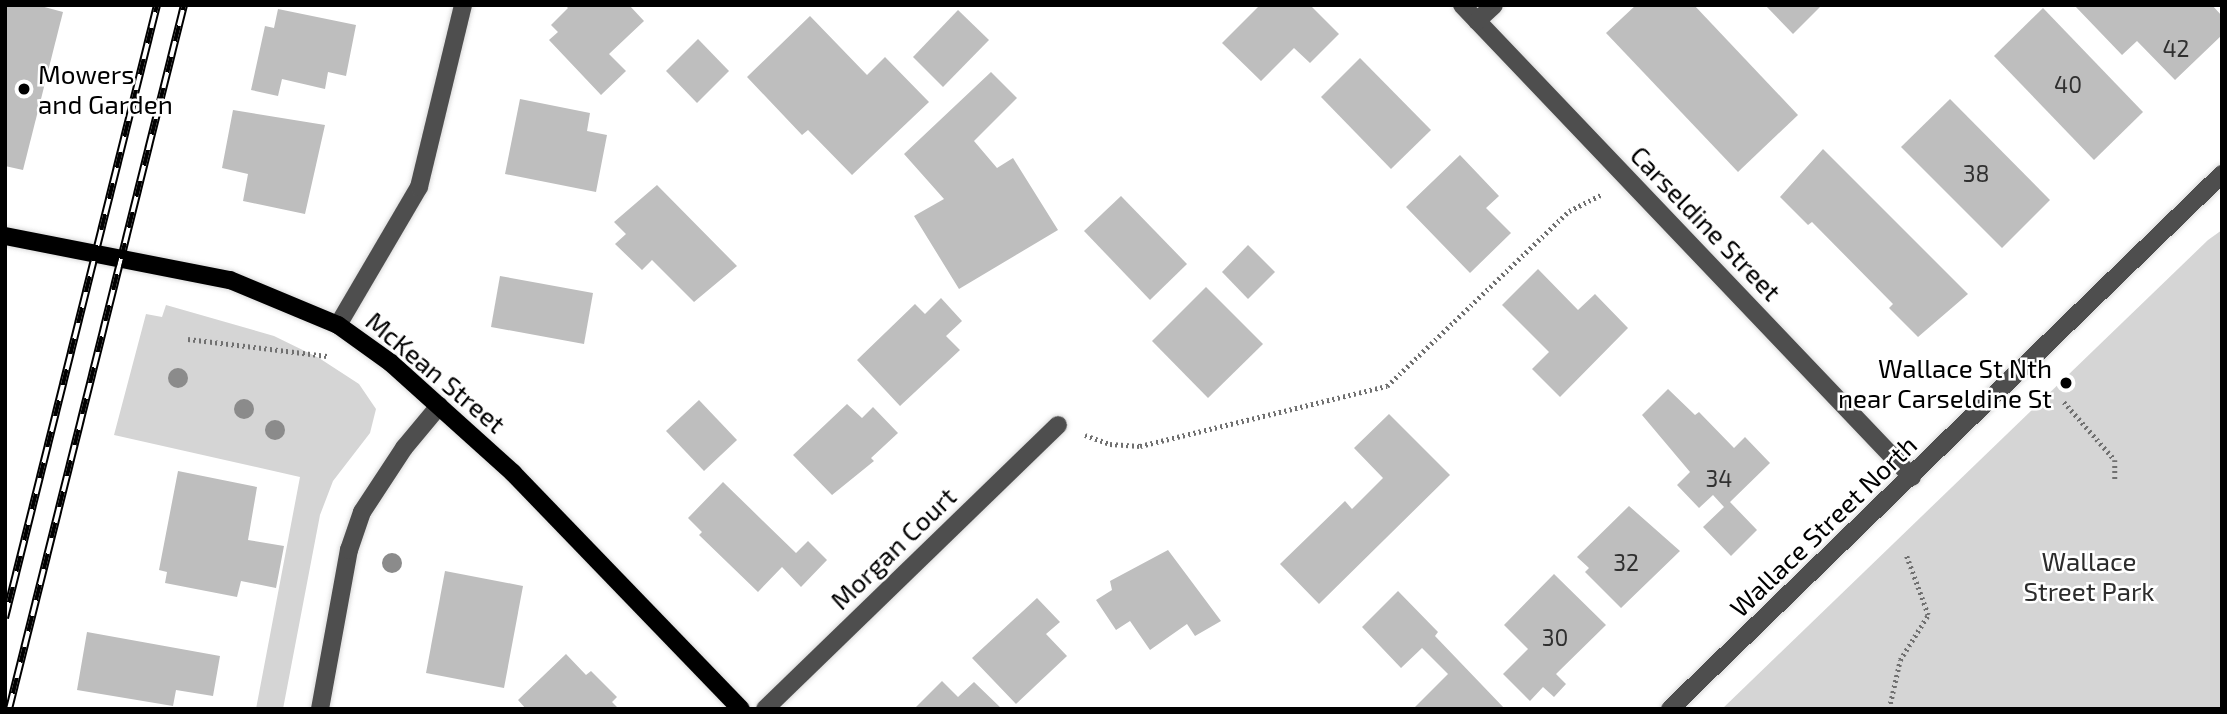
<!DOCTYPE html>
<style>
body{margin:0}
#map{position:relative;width:2227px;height:714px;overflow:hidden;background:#fff;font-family:"Exo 2",sans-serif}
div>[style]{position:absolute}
.green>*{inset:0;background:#d5d5d5}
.building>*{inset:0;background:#bebebe}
.path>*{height:4.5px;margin-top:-2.25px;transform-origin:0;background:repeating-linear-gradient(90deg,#707070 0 2px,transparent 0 5.5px)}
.roads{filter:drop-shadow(0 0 2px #dbdbdb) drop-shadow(0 0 2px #dbdbdb)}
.minor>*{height:18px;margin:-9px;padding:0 9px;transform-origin:9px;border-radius:9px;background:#4e4e4e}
.major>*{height:18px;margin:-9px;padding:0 9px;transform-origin:9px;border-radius:9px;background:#000}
.rail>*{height:8px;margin-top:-4px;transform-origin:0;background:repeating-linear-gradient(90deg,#fff 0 16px,#000 0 32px);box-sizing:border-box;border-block:2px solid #000}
.trees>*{width:20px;height:20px;margin:-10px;border-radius:50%;background:#8b8b8b}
.dots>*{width:19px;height:19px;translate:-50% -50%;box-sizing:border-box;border:4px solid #fff;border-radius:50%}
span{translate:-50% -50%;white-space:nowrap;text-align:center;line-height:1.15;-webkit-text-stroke:5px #fff;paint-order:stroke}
.number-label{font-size:23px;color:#303030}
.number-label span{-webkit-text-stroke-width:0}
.poi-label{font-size:26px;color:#000}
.left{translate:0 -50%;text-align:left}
.right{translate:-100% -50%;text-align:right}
.street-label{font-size:26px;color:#000}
.park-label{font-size:26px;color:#2c2c2c}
.frame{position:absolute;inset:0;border:7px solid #000;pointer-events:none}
</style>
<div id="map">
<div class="green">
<div style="clip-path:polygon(2222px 230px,2222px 709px,1722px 709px,2208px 240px)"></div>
<div style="clip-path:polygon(166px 305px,274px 336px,319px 358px,359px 384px,376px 409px,370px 433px,333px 481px,320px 515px,283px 709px,256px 709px,300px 477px,114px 435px,146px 314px,162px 317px)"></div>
</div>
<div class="building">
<div style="clip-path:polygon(5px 5px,37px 5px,63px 12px,23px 170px,5px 166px)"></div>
<div style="clip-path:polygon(565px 5px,629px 5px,644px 21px,609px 54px,626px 71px,601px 95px,549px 40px,558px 32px,551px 25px,568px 8px)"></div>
<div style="clip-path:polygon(1260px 5px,1310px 5px,1339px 34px,1310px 63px,1294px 48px,1261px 81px,1222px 43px)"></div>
<div style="clip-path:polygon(1636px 5px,1694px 5px,1798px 115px,1738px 172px,1606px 33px)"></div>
<div style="clip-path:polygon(1765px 5px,1822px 5px,1793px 34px)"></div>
<div style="clip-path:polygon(2074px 5px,2212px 5px,2222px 16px,2222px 35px,2175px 80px,2137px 41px,2122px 55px)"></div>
<div style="clip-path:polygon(2043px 8px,2143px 112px,2094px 160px,1994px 56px)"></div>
<div style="clip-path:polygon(278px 9px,356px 25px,346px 76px,328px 72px,325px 89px,282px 79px,278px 96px,251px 90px,265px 26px,274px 28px)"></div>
<div style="clip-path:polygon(958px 10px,989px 40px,943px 87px,913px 57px)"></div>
<div style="clip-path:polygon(810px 16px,867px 75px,885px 57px,929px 102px,852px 175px,808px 130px,802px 135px,747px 77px)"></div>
<div style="clip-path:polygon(698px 39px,729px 71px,697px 103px,666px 71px)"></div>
<div style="clip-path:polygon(1360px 58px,1431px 130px,1391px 169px,1321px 97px)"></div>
<div style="clip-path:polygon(991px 72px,1017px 98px,974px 141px,997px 168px,1013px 158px,1058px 230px,959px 289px,914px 216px,944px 199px,904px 154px)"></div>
<div style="clip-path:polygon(520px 99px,590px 113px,587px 131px,607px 135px,596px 192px,505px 174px)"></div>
<div style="clip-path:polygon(1950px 99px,2050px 200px,2002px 248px,1901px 147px)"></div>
<div style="clip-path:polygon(233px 110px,325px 125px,305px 214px,243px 201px,248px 174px,222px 168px)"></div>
<div style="clip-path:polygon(1823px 149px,1968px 294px,1918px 337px,1889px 308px,1893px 304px,1812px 222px,1808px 225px,1780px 197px)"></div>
<div style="clip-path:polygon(1460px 155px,1499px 196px,1486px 208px,1511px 233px,1470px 273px,1406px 207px)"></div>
<div style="clip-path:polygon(657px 185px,737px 266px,694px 302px,652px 260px,642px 270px,615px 244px,626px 234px,614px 222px)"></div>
<div style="clip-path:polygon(1121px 196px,1187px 264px,1150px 300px,1084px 231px)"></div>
<div style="clip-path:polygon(1248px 245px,1275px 272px,1248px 299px,1222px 272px)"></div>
<div style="clip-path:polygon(1538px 269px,1578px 310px,1595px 294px,1628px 328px,1560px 397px,1532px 369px,1549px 352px,1502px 305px)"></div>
<div style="clip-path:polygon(500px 276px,593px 293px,584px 344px,491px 327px)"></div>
<div style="clip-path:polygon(1206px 287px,1263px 344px,1208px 398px,1152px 341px)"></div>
<div style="clip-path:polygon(941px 298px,962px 321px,946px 336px,960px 350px,900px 406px,857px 360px,915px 304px,925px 314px)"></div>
<div style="clip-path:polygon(1668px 389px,1695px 415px,1699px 412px,1734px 448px,1745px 437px,1770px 463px,1730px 502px,1757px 530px,1731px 556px,1703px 527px,1724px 507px,1713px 495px,1699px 508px,1677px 485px,1690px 472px,1642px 415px)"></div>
<div style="clip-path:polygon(699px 400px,737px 440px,704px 471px,666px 431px)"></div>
<div style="clip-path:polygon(847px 404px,862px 418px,873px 407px,898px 433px,871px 458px,874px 461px,832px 495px,793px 455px)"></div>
<div style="clip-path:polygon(1389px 414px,1450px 475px,1319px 604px,1280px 564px,1345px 501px,1352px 509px,1383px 478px,1354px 448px)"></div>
<div style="clip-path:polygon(178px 471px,257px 487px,248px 540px,284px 546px,276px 588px,241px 581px,237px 597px,165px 583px,167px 572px,159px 570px)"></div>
<div style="clip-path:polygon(723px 482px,796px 553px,808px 541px,827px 560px,801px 587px,782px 567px,758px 592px,699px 535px,702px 532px,688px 518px)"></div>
<div style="clip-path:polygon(1629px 506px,1680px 551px,1621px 608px,1585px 572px,1589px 568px,1577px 557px)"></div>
<div style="clip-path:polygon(1168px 550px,1221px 621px,1195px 636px,1187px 624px,1150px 650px,1130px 621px,1116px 630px,1096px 600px,1112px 590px,1110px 581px)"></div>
<div style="clip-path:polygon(445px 571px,523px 586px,504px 688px,426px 673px)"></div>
<div style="clip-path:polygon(1554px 574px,1606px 625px,1556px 674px,1566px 684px,1554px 697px,1543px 687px,1530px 701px,1503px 674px,1528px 649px,1504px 625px)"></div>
<div style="clip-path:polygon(1398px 591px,1438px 632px,1435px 636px,1505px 709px,1413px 709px,1448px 674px,1422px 648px,1401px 668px,1362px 627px)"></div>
<div style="clip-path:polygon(1037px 598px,1060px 622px,1046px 634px,1067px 656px,1016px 704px,972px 658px)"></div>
<div style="clip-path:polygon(87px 632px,220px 656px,213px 696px,176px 690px,173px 706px,77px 690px)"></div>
<div style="clip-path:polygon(566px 654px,586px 675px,591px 671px,617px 697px,612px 702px,619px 709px,526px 709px,518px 700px)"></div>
<div style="clip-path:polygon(942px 681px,958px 697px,974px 682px,1002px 709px,914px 709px)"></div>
</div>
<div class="path">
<div style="left:188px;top:339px;width:140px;rotate:7deg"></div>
<div style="left:2064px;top:402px;width:77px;rotate:48.7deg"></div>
<div style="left:2115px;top:460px;width:19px;rotate:90deg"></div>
<div style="left:1085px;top:435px;width:27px;rotate:20deg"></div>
<div style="left:1110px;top:444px;width:30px;rotate:4deg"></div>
<div style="left:1140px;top:446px;width:254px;rotate:-13.7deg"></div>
<div style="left:1387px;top:386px;width:252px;rotate:-43.9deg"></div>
<div style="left:1569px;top:211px;width:37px;rotate:-27deg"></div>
<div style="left:1889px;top:709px;width:50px;rotate:-77.3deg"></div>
<div style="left:1900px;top:660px;width:53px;rotate:-58.1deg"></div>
<div style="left:1928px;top:615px;width:64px;rotate:-110.1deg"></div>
</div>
<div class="roads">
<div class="minor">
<div style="left:1462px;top:5px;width:652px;rotate:46.37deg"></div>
<div style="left:1477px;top:21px;width:23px;rotate:-43deg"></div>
<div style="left:338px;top:325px;width:160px;rotate:-59.6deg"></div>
<div style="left:419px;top:187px;width:187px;rotate:-76.4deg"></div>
<div style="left:320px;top:709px;width:162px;rotate:-79.7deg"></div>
<div style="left:349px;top:550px;width:40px;rotate:-71.1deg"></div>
<div style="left:362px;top:512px;width:77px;rotate:-56.7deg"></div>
<div style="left:404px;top:448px;width:55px;rotate:-50.2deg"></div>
<div style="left:765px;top:709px;width:408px;rotate:-44.1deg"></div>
<div style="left:1670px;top:709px;width:769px;rotate:-44.1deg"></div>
</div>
<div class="major">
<div style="left:5px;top:236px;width:229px;rotate:11.1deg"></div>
<div style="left:230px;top:280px;width:117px;rotate:22.6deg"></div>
<div style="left:338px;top:325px;width:65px;rotate:35.6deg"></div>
<div style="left:391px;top:363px;width:164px;rotate:42deg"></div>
<div style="left:513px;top:473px;width:328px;rotate:46deg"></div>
</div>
</div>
<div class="rail">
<div style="left:5px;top:618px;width:632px;rotate:-76.07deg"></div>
<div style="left:9px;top:709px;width:725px;rotate:-76.04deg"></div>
</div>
<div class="trees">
<div style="left:178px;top:378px"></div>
<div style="left:244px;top:409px"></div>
<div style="left:275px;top:430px"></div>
<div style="left:392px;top:563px"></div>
</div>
<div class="dots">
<div style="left:24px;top:89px;background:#000"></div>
<div style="left:2066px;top:383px;background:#000"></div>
</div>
<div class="number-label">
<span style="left:2176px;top:48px">42</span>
<span style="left:2068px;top:84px">40</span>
<span style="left:1976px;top:173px">38</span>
<span style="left:1719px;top:478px">34</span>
<span style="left:1626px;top:562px">32</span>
<span style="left:1555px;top:637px">30</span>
</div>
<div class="poi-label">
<span class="left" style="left:38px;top:89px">Mowers<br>and Garden</span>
<span class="right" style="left:2052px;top:383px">Wallace St Nth<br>near Carseldine St</span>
</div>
<div class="street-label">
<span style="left:1706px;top:223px;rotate:46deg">Carseldine Street</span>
<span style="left:436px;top:372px;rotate:40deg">McKean Street</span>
<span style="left:1823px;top:526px;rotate:-44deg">Wallace Street North</span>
<span style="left:893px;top:548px;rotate:-44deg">Morgan Court</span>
</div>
<div class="park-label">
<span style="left:2089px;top:576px">Wallace<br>Street Park</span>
</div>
<div class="frame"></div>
</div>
